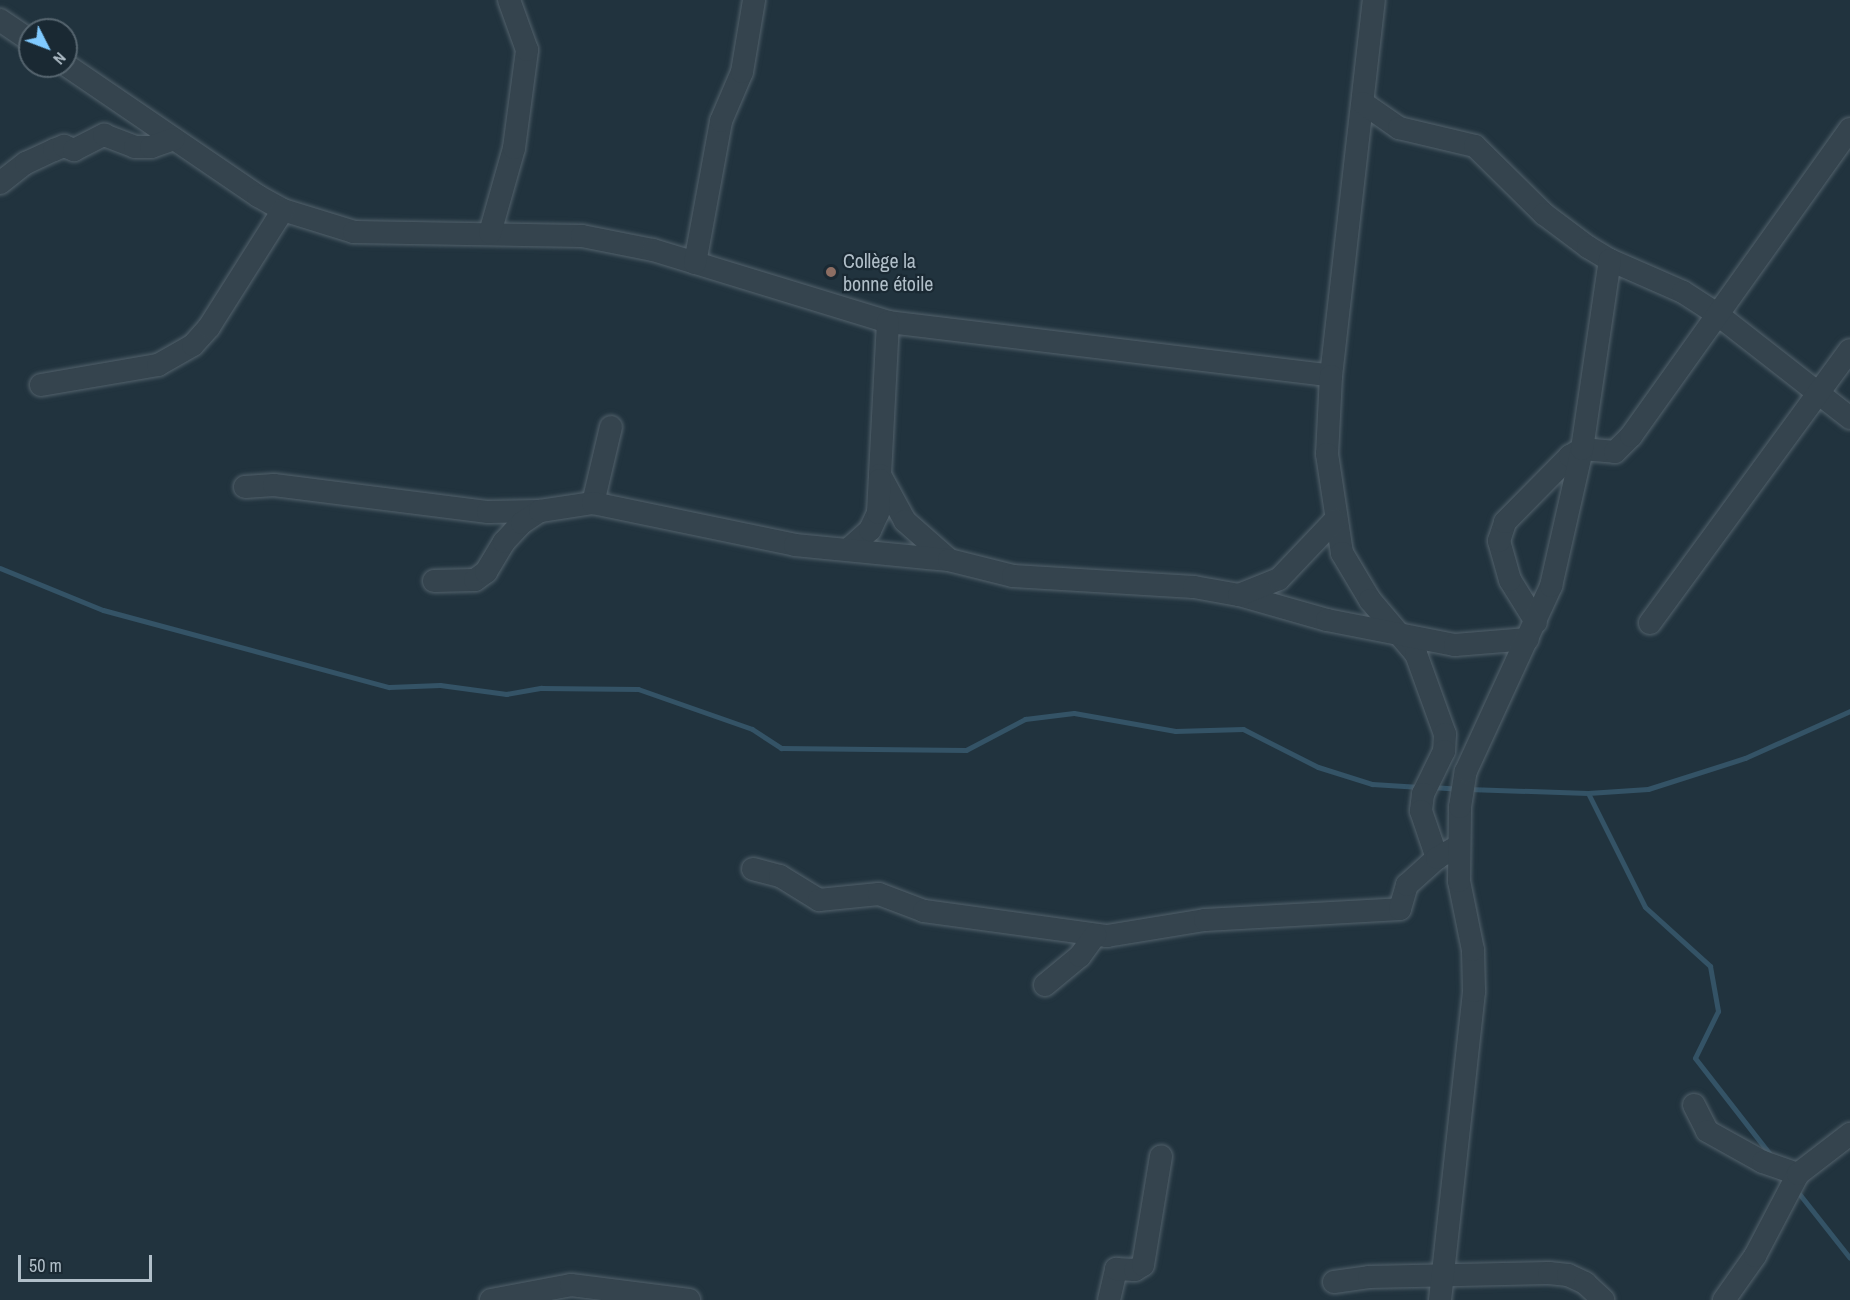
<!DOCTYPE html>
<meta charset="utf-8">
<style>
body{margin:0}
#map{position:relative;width:1850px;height:1300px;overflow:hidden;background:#21333e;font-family:"Archivo Narrow",sans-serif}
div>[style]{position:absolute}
.stream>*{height:5px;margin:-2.5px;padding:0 2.5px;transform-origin:2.5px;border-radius:2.5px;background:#345366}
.roads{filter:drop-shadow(0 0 2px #53626c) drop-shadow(0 0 2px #53626c)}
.minor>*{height:22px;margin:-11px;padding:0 11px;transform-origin:11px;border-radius:11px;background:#35444e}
.dots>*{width:16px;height:16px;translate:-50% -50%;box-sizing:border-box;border:3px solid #1a2933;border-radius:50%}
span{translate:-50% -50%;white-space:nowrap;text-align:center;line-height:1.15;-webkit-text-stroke:4.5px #1a2933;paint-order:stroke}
.poi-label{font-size:20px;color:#b1bfc9}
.left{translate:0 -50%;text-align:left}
.north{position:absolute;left:18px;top:18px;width:60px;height:60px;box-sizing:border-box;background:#1a2933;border:2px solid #56656f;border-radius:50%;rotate:132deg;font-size:16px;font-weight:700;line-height:24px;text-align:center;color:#b1bfc9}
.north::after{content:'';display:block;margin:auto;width:21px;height:27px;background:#80caff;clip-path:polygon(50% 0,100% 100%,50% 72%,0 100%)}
.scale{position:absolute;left:18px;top:1255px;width:134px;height:27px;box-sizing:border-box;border:3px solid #b1bfc9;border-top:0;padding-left:8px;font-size:18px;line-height:21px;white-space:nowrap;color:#b1bfc9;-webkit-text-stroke:4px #1a2933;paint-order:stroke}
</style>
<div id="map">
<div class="stream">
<div style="left:0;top:568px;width:111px;rotate:22.2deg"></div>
<div style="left:103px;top:610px;width:296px;rotate:15.1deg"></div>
<div style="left:389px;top:687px;width:51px;rotate:-2.2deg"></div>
<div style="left:440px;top:685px;width:67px;rotate:7.8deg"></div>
<div style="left:506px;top:694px;width:36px;rotate:-10deg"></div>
<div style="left:541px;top:688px;width:97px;rotate:0.6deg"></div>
<div style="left:638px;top:689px;width:121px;rotate:19.3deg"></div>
<div style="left:752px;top:729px;width:35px;rotate:33deg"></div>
<div style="left:781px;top:748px;width:185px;rotate:0.6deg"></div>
<div style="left:966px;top:750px;width:67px;rotate:-27.7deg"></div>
<div style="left:1025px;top:719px;width:49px;rotate:-7deg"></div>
<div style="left:1074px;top:713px;width:103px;rotate:10.1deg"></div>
<div style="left:1175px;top:731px;width:68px;rotate:-1.7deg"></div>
<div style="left:1243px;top:729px;width:84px;rotate:26.9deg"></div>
<div style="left:1318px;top:767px;width:57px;rotate:17.5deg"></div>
<div style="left:1372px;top:784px;width:48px;rotate:3.6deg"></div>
<div style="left:1432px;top:787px;width:26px;rotate:4deg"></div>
<div style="left:1468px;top:789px;width:120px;rotate:1.9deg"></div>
<div style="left:1588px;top:793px;width:60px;rotate:-3.8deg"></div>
<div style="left:1648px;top:789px;width:102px;rotate:-17.7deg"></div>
<div style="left:1745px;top:758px;width:115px;rotate:-24.1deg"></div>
<div style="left:1588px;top:793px;width:127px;rotate:63.4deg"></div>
<div style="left:1645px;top:907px;width:88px;rotate:42.2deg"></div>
<div style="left:1710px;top:966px;width:46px;rotate:79.9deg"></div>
<div style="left:1718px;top:1011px;width:52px;rotate:116.1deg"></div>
<div style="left:1695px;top:1058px;width:125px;rotate:52.1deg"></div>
<div style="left:1797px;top:1191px;width:85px;rotate:51.7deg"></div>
</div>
<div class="roads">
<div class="minor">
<div style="left:0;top:20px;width:36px;rotate:34deg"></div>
<div style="left:66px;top:65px;width:232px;rotate:34.3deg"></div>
<div style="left:258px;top:196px;width:29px;rotate:29deg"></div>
<div style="left:283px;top:210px;width:74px;rotate:17.2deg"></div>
<div style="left:354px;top:232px;width:228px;rotate:1deg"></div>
<div style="left:582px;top:236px;width:72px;rotate:11.2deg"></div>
<div style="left:653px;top:250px;width:246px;rotate:17deg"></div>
<div style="left:888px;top:322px;width:446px;rotate:6.9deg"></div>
<div style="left:1331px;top:376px;width:378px;rotate:-83.5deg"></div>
<div style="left:1363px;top:103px;width:44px;rotate:34.8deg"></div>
<div style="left:1399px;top:128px;width:78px;rotate:13.3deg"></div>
<div style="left:1475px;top:146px;width:97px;rotate:44.6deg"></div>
<div style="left:1544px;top:214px;width:55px;rotate:36.9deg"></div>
<div style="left:1588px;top:247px;width:26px;rotate:31deg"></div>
<div style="left:1610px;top:260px;width:80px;rotate:23.7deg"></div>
<div style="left:1683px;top:292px;width:40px;rotate:32.9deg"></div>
<div style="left:1717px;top:314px;width:169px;rotate:38deg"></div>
<div style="left:0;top:183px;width:33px;rotate:-38deg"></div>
<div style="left:26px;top:163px;width:31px;rotate:-25deg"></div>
<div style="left:54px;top:150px;width:11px;rotate:-22deg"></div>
<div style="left:64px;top:146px;width:11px;rotate:22deg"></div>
<div style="left:74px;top:150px;width:34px;rotate:-27deg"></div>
<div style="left:104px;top:135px;width:33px;rotate:21deg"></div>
<div style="left:135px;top:147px;width:16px"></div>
<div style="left:151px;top:147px;width:24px;rotate:-19deg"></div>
<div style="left:490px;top:233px;width:88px;rotate:-74.2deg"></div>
<div style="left:514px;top:148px;width:99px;rotate:-82.4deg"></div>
<div style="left:527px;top:50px;width:53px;rotate:-109.8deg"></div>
<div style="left:695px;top:263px;width:144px;rotate:-79.6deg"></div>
<div style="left:721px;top:121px;width:53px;rotate:-66.8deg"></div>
<div style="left:742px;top:72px;width:73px;rotate:-80.5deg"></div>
<div style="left:888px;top:322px;width:153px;rotate:93deg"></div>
<div style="left:880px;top:475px;width:52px;rotate:61.5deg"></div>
<div style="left:905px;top:521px;width:56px;rotate:41.4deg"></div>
<div style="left:1331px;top:376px;width:78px;rotate:92.9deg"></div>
<div style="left:1327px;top:454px;width:100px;rotate:81.4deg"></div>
<div style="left:1342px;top:553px;width:55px;rotate:59.2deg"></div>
<div style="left:1370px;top:600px;width:71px;rotate:49.6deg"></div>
<div style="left:1416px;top:654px;width:85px;rotate:70.1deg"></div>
<div style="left:1445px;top:734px;width:17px;rotate:93deg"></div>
<div style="left:1444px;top:751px;width:48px;rotate:116deg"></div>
<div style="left:1423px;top:794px;width:17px;rotate:97deg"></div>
<div style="left:1421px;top:811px;width:50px;rotate:71.2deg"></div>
<div style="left:41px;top:385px;width:119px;rotate:-9.7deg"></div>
<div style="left:158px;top:365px;width:40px;rotate:-29.7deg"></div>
<div style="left:193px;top:345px;width:24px;rotate:-48deg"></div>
<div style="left:209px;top:327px;width:138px;rotate:-57.7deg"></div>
<div style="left:245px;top:487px;width:29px;rotate:-4deg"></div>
<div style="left:274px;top:485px;width:216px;rotate:7.2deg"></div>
<div style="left:488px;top:512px;width:52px;rotate:-1.1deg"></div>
<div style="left:593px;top:503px;width:78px;rotate:-76.7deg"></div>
<div style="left:850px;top:548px;width:27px;rotate:-42deg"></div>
<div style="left:870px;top:530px;width:19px;rotate:-65deg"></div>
<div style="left:878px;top:513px;width:33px;rotate:-87deg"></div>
<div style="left:434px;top:581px;width:41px;rotate:-1.4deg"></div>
<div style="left:475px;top:580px;width:14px;rotate:-36deg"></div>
<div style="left:486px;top:572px;width:35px;rotate:-59deg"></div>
<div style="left:504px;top:542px;width:26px;rotate:-47deg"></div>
<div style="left:522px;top:523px;width:22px;rotate:-34deg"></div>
<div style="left:540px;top:511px;width:54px;rotate:-8.6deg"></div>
<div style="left:593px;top:503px;width:206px;rotate:11.7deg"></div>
<div style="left:795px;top:545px;width:155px;rotate:5.6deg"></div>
<div style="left:949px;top:560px;width:66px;rotate:14deg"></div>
<div style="left:1013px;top:576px;width:181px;rotate:3.5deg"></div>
<div style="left:1194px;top:587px;width:46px;rotate:10.1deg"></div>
<div style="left:1239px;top:595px;width:91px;rotate:15.9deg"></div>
<div style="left:1327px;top:620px;width:130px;rotate:11.1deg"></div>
<div style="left:1455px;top:645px;width:73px;rotate:-4.7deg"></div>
<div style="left:1239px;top:595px;width:43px;rotate:-21.8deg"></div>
<div style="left:1279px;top:579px;width:81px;rotate:-46.5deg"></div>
<div style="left:1536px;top:622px;width:49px;rotate:-121.8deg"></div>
<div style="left:1510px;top:580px;width:41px;rotate:-105.8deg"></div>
<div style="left:1499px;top:541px;width:20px;rotate:-72deg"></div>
<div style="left:1505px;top:522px;width:93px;rotate:-45.4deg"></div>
<div style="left:1570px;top:456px;width:14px;rotate:-30deg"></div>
<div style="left:1582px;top:449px;width:33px;rotate:5deg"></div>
<div style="left:1615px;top:452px;width:23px;rotate:-45deg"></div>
<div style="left:1631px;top:436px;width:377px;rotate:-54.5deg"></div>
<div style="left:1650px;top:623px;width:338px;rotate:-53.8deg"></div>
<div style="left:753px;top:869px;width:28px;rotate:15deg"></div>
<div style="left:780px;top:876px;width:46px;rotate:31.6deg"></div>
<div style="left:819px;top:900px;width:60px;rotate:-5.7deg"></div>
<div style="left:879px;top:894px;width:48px;rotate:20.7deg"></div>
<div style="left:924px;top:911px;width:185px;rotate:7.8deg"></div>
<div style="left:1107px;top:936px;width:99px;rotate:-9.3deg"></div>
<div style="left:1205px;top:920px;width:195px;rotate:-3.2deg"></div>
<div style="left:1400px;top:909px;width:25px;rotate:-74deg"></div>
<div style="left:1407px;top:885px;width:40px;rotate:-42deg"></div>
<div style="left:1437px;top:858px;width:23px;rotate:-29deg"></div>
<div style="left:1045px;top:985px;width:45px;rotate:-39.6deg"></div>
<div style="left:1080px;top:956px;width:26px;rotate:-54deg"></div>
<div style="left:1694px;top:1105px;width:29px;rotate:63deg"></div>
<div style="left:1707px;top:1131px;width:64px;rotate:29deg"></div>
<div style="left:1763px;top:1162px;width:37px;rotate:19deg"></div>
<div style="left:1334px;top:1282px;width:35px;rotate:-8deg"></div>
<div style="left:1369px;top:1277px;width:180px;rotate:-1.3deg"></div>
<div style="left:1549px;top:1273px;width:19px;rotate:6deg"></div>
<div style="left:1568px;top:1275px;width:19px;rotate:25deg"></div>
<div style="left:1585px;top:1283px;width:25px;rotate:43deg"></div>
<div style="left:491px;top:1300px;width:81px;rotate:-10.6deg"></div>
<div style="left:571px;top:1285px;width:119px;rotate:7.2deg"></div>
<div style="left:1109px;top:1300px;width:32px;rotate:-77deg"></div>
<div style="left:1116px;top:1269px;width:19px;rotate:3deg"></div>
<div style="left:1135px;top:1270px;width:9px;rotate:-32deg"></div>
<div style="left:1143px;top:1265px;width:110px;rotate:-80.6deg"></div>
<div style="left:1440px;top:1300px;width:311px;rotate:-83.7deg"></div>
<div style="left:1474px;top:991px;width:41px;rotate:-91.4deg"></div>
<div style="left:1473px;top:950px;width:70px;rotate:-101.5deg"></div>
<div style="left:1459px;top:881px;width:74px;rotate:-89.2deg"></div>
<div style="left:1460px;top:807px;width:36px;rotate:-81deg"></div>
<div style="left:1466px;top:771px;width:204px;rotate:-65.3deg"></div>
<div style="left:1551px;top:586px;width:140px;rotate:-77.2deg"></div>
<div style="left:1582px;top:449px;width:191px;rotate:-81.6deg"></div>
<div style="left:1724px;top:1300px;width:54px;rotate:-54.8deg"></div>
<div style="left:1755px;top:1256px;width:93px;rotate:-62.3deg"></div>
<div style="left:1798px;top:1174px;width:66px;rotate:-37.6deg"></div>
</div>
</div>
<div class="dots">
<div style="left:831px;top:272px;background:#8d6e63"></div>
</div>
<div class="poi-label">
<span class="left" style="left:843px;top:272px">Collège la<br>bonne étoile</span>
</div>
<div class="north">N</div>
<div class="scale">50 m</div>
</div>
